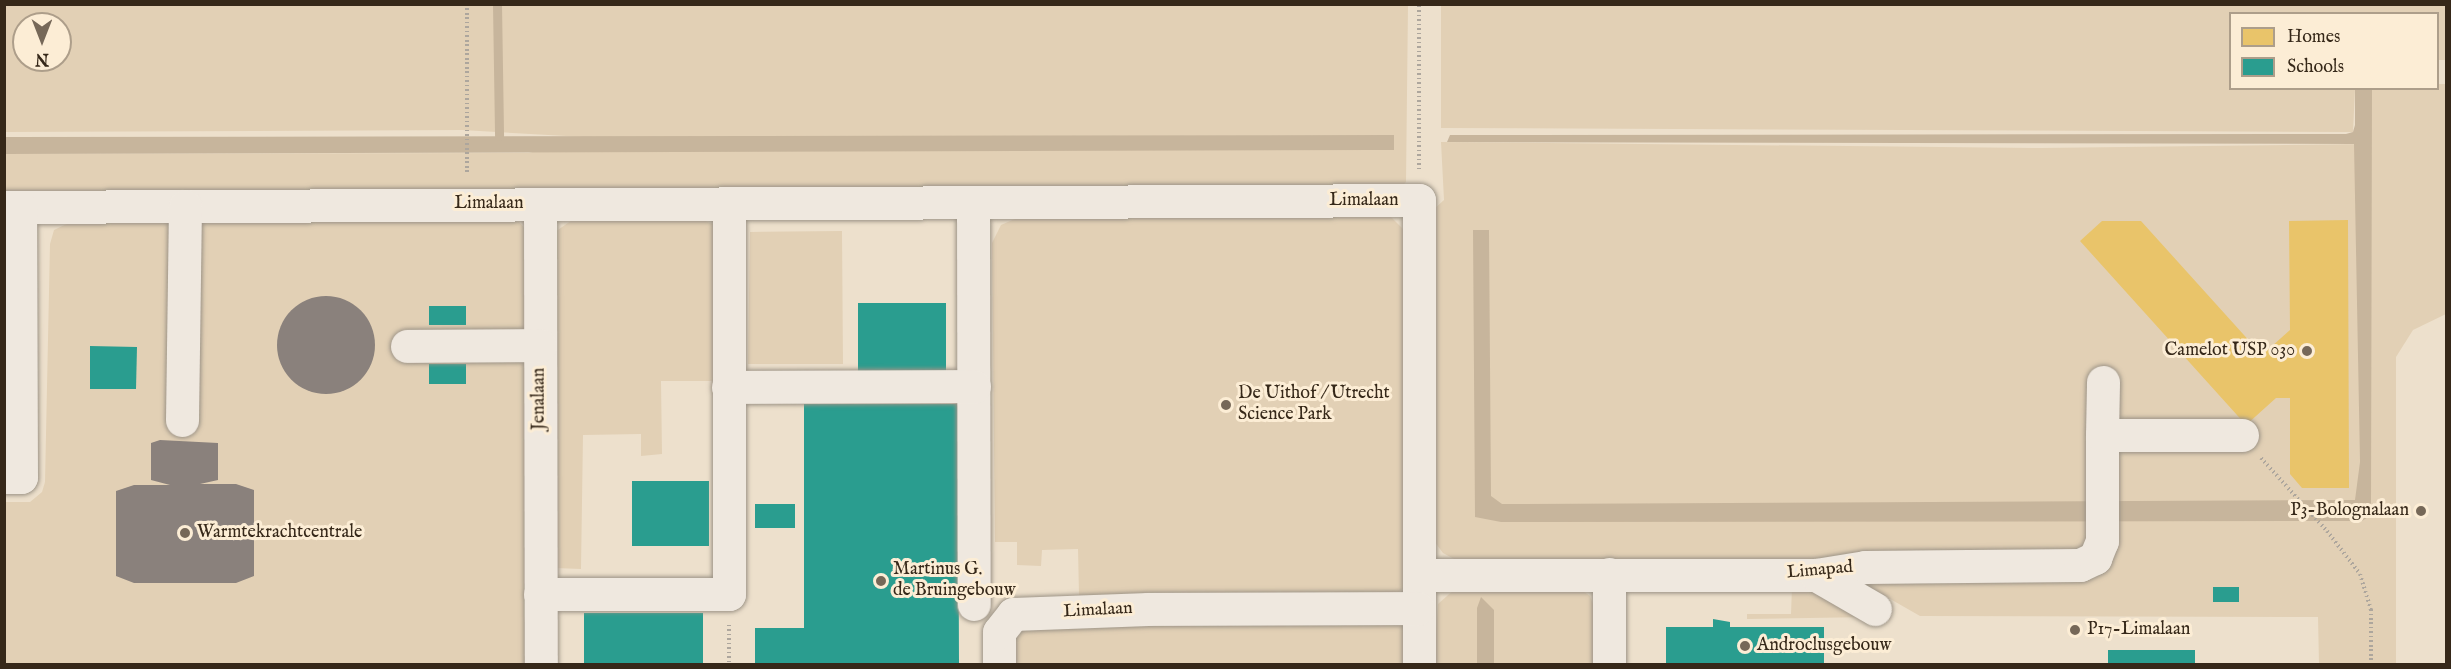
<!DOCTYPE html>
<style>
body{margin:0}
#map{position:relative;width:2451px;height:669px;overflow:hidden;background:#ede0cc;font-family:"IM FELL English",serif}
div>[style]{position:absolute}
.green>*{inset:0;background:#e2d0b5}
.water>*{inset:0;background:#c7b59c}
.homes>*{inset:0;background:#e9c46a}
.schools>*{inset:0;background:#2a9d8f}
.industry>*{inset:0;background:#8a817c}
.round{border-radius:50%}
.stream>*{height:9px;margin:-4.5px;padding:0 4.5px;transform-origin:4.5px;border-radius:4.5px;background:#c7b59c}
.path>*{height:4px;margin-top:-2px;transform-origin:0;background:repeating-linear-gradient(90deg,#ada69d 0 1.5px,transparent 0 4.5px)}
.roads{filter:drop-shadow(0 0 2px #9d9487) drop-shadow(0 0 2px #9d9487)}
.minor>*{height:33px;margin:-16.5px;padding:0 16.5px;transform-origin:16.5px;border-radius:16.5px;background:#efe8df}
.dots>*{width:16px;height:16px;translate:-50% -50%;box-sizing:border-box;border:3px solid #fcedd5;border-radius:50%}
span{translate:-50% -50%;white-space:nowrap;text-align:center;line-height:1.15;-webkit-text-stroke:6px #fcedd5;paint-order:stroke}
.street-label{font-size:18px;color:#362819}
.poi-label{font-size:18px;color:#362819}
.right{translate:-100% -50%;text-align:right}
.left{translate:0 -50%;text-align:left}
.frame{position:absolute;inset:0;border:6px solid #362819;pointer-events:none}
.legend{position:absolute;left:2229px;top:12px;width:210px;height:78px;box-sizing:border-box;background:#fcedd5;border:2px solid #ad9e8a;margin:0;padding:8px 10px;list-style:none;font-size:18px;color:#362819}
.legend li{display:flex;align-items:center;gap:12px;height:30px}
.legend b{width:30px;border:2px solid #ad9e8a}
.north{position:absolute;left:12px;top:12px;width:60px;height:60px;box-sizing:border-box;background:#fcedd5;border:2px solid #ad9e8a;border-radius:50%;rotate:180deg;font-size:16px;font-weight:700;line-height:24px;text-align:center;color:#362819}
.north::after{content:'';display:block;margin:auto;width:21px;height:27px;background:#766858;clip-path:polygon(50% 0,100% 100%,50% 72%,0 100%)}
</style>
<div id="map">
<div class="green">
<div style="clip-path:polygon(evenodd,4px 5px,1408px 5px,1406px 182px,1398px 191px,5px 193px,5px 154px,529px 153px,584px 137px,462px 130px,5px 132px,4px 5px,24px 24px,60px 24px,60px 60px,24px 60px,24px 24px)"></div>
<div style="clip-path:polygon(1441px 5px,2446px 5px,2446px 60px,2438px 60px,2438px 14px,2230px 14px,2230px 88px,2355px 89px,2353px 132px,1441px 128px)"></div>
<div style="clip-path:polygon(2438px 84px,2446px 84px,2446px 314px,2413px 330px,2396px 357px,2396px 664px,2319px 664px,2318px 617px,1920px 616px,1822px 560px,1456px 560px,1443px 553px,1434px 541px,1433px 210px,1444px 200px,1441px 142px,2041px 148px,2369px 144px,2372px 89px,2438px 88px)"></div>
<div style="clip-path:polygon(1391px 217px,1407px 233px,1407px 585px,1394px 596px,1079px 595px,1078px 549px,1042px 550px,1041px 566px,1017px 565px,1017px 542px,995px 542px,992px 243px,1001px 225px,1017px 218px)"></div>
<div style="clip-path:polygon(575px 218px,703px 220px,715px 225px,716px 381px,661px 381px,662px 454px,641px 456px,641px 434px,583px 435px,581px 569px,555px 568px,555px 232px)"></div>
<div style="clip-path:polygon(75px 220px,519px 222px,529px 233px,530px 664px,5px 664px,4px 502px,30px 502px,42px 492px,45px 482px,50px 244px,54px 230px)"></div>
<div style="clip-path:polygon(842px 231px,843px 364px,748px 364px,750px 232px)"></div>
<div style="clip-path:polygon(1792px 587px,1821px 587px,1870px 617px,1747px 619px,1747px 614px,1791px 614px)"></div>
<div style="clip-path:polygon(1456px 588px,1579px 588px,1590px 596px,1596px 613px,1595px 664px,1434px 664px,1438px 604px)"></div>
<div style="clip-path:polygon(1398px 620px,1407px 629px,1407px 664px,1009px 664px,1009px 651px,1021px 622px)"></div>
</div>
<div class="water">
<div style="clip-path:polygon(2355px 89px,2372px 89px,2371px 515px,2362px 521px,1501px 522px,1475px 517px,1473px 230px,1489px 230px,1491px 496px,1502px 504px,2355px 500px,2360px 462px,2354px 144px,1447px 142px,1450px 135px,2346px 134px,2353px 132px,2355px 125px)"></div>
<div style="clip-path:polygon(1394px 135px,1394px 150px,1372px 150px,4px 154px,5px 137px)"></div>
<div style="clip-path:polygon(1481px 597px,1494px 610px,1494px 664px,1477px 664px,1477px 608px)"></div>
</div>
<div class="homes">
<div style="clip-path:polygon(2348px 220px,2349px 488px,2302px 488px,2290px 474px,2290px 398px,2276px 398px,2246px 425px,2080px 241px,2102px 221px,2141px 221px,2262px 355px,2290px 330px,2289px 221px)"></div>
</div>
<div class="schools">
<div style="clip-path:polygon(858px 303px,946px 303px,946px 379px,858px 378px)"></div>
<div style="clip-path:polygon(429px 306px,466px 306px,466px 325px,429px 325px)"></div>
<div style="clip-path:polygon(90px 346px,137px 347px,136px 389px,90px 389px)"></div>
<div style="clip-path:polygon(429px 364px,466px 364px,466px 384px,429px 384px)"></div>
<div style="clip-path:polygon(804px 404px,958px 404px,959px 664px,755px 664px,755px 628px,804px 628px)"></div>
<div style="clip-path:polygon(632px 481px,709px 481px,709px 546px,632px 546px)"></div>
<div style="clip-path:polygon(755px 504px,795px 504px,795px 528px,755px 528px)"></div>
<div style="clip-path:polygon(2213px 587px,2239px 587px,2239px 602px,2213px 602px)"></div>
<div style="clip-path:polygon(584px 613px,703px 613px,703px 664px,584px 664px)"></div>
<div style="clip-path:polygon(1713px 619px,1730px 622px,1730px 627px,1824px 627px,1824px 664px,1666px 664px,1666px 627px,1713px 627px)"></div>
<div style="clip-path:polygon(2108px 650px,2195px 650px,2195px 664px,2108px 664px)"></div>
</div>
<div class="industry">
<div class="round" style="left:277px;top:296px;width:98px;height:98px"></div>
<div style="clip-path:polygon(160px 440px,218px 443px,218px 480px,200px 484px,236px 484px,254px 490px,254px 576px,236px 583px,134px 583px,116px 576px,116px 491px,134px 485px,170px 485px,151px 480px,151px 443px)"></div>
</div>
<div class="stream">
<div style="left:497px;top:4px;width:132px;rotate:89.1deg"></div>
</div>
<div class="path">
<div style="left:467px;top:4px;width:171px;rotate:90deg"></div>
<div style="left:1419px;top:169px;width:165px;rotate:-90deg"></div>
<div style="left:2261px;top:458px;width:98px;rotate:47.9deg"></div>
<div style="left:2327px;top:531px;width:54px;rotate:52.5deg"></div>
<div style="left:2360px;top:574px;width:37px;rotate:73deg"></div>
<div style="left:2371px;top:609px;width:55px;rotate:90deg"></div>
<div style="left:729px;top:625px;width:39px;rotate:90deg"></div>
</div>
<div class="roads">
<div class="minor">
<div style="left:973px;top:202px;width:402px;rotate:89.9deg"></div>
<div style="left:540px;top:204px;width:460px;rotate:89.9deg"></div>
<div style="left:4px;top:207px;width:1415px;rotate:-0.28deg"></div>
<div style="left:1419px;top:200px;width:464px;rotate:90deg"></div>
<div style="left:407px;top:346px;width:133px;rotate:-0.4deg"></div>
<div style="left:728px;top:387px;width:246px;rotate:-0.2deg"></div>
<div style="left:182px;top:420px;width:214px;rotate:-89.2deg"></div>
<div style="left:2102px;top:435px;width:53px;rotate:-88.9deg"></div>
<div style="left:4px;top:477px;width:17px"></div>
<div style="left:21px;top:477px;width:270px;rotate:-90.2deg"></div>
<div style="left:1419px;top:575px;width:397px"></div>
<div style="left:1816px;top:575px;width:50px;rotate:-9.3deg"></div>
<div style="left:1865px;top:567px;width:215px;rotate:-0.5deg"></div>
<div style="left:2080px;top:565px;width:17px;rotate:-25deg"></div>
<div style="left:2095px;top:558px;width:18px;rotate:-68deg"></div>
<div style="left:2102px;top:541px;width:106px;rotate:-90deg"></div>
<div style="left:2102px;top:435px;width:140px"></div>
<div style="left:1816px;top:575px;width:68px;rotate:30deg"></div>
<div style="left:540px;top:594px;width:189px"></div>
<div style="left:729px;top:594px;width:391px;rotate:-90deg"></div>
<div style="left:999px;top:664px;width:32px;rotate:-90deg"></div>
<div style="left:999px;top:632px;width:23px;rotate:-52deg"></div>
<div style="left:1013px;top:614px;width:135px;rotate:-2.1deg"></div>
<div style="left:1148px;top:609px;width:270px;rotate:-0.2deg"></div>
<div style="left:1609px;top:664px;width:90px;rotate:-90deg"></div>
</div>
</div>
<div class="dots">
<div style="left:2307px;top:351px;background:#766858"></div>
<div style="left:1226px;top:405px;background:#766858"></div>
<div style="left:2421px;top:511px;background:#766858"></div>
<div style="left:185px;top:533px;background:#766858"></div>
<div style="left:881px;top:581px;background:#766858"></div>
<div style="left:2075px;top:630px;background:#766858"></div>
<div style="left:1745px;top:646px;background:#766858"></div>
</div>
<div class="street-label">
<span style="left:1364px;top:201px">Limalaan</span>
<span style="left:489px;top:204px">Limalaan</span>
<span style="left:540px;top:399px;rotate:-90deg">Jenalaan</span>
<span style="left:1820px;top:571px;rotate:-5deg">Limapad</span>
<span style="left:1098px;top:611px;rotate:-3deg">Limalaan</span>
</div>
<div class="poi-label">
<span class="right" style="left:2295px;top:351px">Camelot USP 030</span>
<span class="left" style="left:1238px;top:405px">De Uithof / Utrecht<br>Science Park</span>
<span class="right" style="left:2409px;top:511px">P3-Bolognalaan</span>
<span class="left" style="left:197px;top:533px">Warmtekrachtcentrale</span>
<span class="left" style="left:893px;top:581px">Martinus G.<br>de Bruingebouw</span>
<span class="left" style="left:2087px;top:630px">P17-Limalaan</span>
<span class="left" style="left:1757px;top:646px">Androclusgebouw</span>
</div>
<div class="frame"></div>
<ul class="legend">
<li><b style="height:16px;background:#e9c46a"></b>Homes</li>
<li><b style="height:16px;background:#2a9d8f"></b>Schools</li>
</ul>
<div class="north">N</div>
</div>
